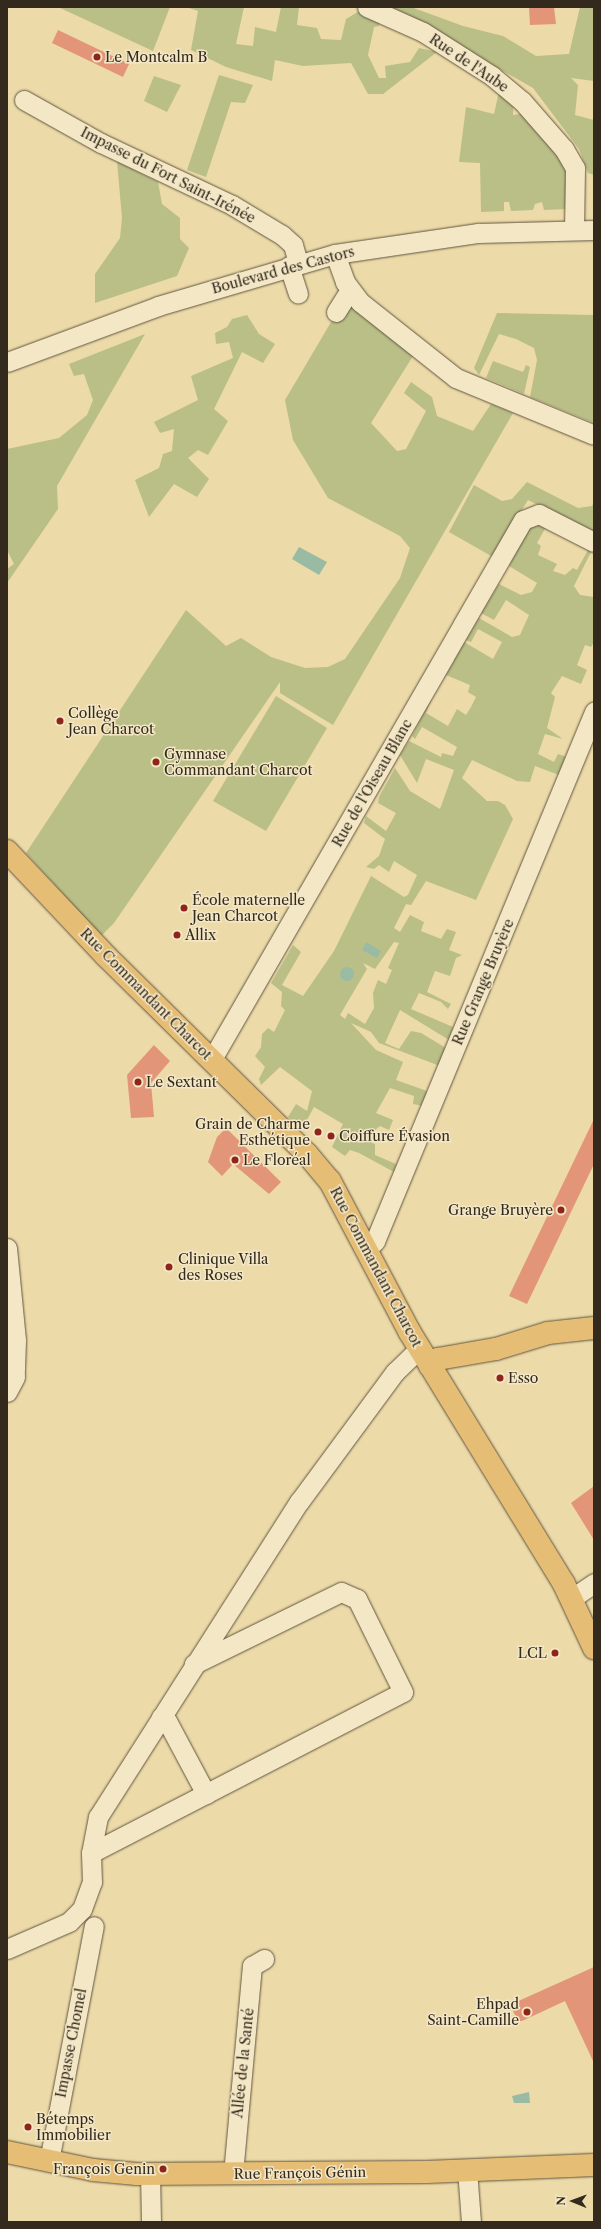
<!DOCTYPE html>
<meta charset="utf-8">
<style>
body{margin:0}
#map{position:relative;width:601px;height:2229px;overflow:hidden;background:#ecdaa8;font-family:"Libre Caslon Text",serif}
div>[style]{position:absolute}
.green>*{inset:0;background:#b9bf86}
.water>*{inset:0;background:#9abba3}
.round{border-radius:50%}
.building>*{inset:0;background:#e29579}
.roads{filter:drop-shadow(0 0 1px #615540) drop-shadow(0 0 1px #615540)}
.minor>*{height:19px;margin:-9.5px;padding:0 9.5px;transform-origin:9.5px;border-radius:9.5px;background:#f3e7c6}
.major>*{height:22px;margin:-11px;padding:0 11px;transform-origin:11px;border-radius:11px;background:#e6bd74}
.dots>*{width:11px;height:11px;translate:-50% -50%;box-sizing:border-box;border:2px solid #f3e7c6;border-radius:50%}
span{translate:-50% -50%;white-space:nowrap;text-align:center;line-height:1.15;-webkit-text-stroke:3px #f3e7c6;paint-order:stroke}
.poi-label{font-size:14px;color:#33291d}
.left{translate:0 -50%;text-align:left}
.right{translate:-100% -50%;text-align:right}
.street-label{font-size:14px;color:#33291d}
.frame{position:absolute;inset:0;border:8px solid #33291d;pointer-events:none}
.north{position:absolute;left:553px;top:2181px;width:40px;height:40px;-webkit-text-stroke:3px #f3e7c6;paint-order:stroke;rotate:271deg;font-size:11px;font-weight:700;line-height:16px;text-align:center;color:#33291d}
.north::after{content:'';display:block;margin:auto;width:14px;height:18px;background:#33291d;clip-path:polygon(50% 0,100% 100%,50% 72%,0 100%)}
</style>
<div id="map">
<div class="green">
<div style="clip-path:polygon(58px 7px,170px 7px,153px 51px)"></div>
<div style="clip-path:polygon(186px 7px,244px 7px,236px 44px,253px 46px,255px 27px,276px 32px,281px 7px,299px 7px,297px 25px,317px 28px,321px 39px,341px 40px,346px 19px,361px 10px,381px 18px,379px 26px,374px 27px,368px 55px,379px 78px,386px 78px,385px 66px,410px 62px,419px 48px,437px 52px,383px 94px,368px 94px,351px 63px,303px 66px,275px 60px,272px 81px,226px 67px,191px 50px,198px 11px)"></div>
<div style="clip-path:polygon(390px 7px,411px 7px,463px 26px,503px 36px,536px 56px,569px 54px,580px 7px,594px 8px,594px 81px,571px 78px,578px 85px,575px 115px,594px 120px,594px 175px,588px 173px,579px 149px,533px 88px)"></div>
<div style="clip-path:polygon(219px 75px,253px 85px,245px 103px,231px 102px,206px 177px,187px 170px)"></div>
<div style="clip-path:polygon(154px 76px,181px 85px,167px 112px,144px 101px)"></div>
<div style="clip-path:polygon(500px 87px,514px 97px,513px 115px,521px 114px,523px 105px,569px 165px,567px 209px,544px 210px,542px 202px,535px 204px,533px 210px,511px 211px,509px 202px,504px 202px,504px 211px,481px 212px,480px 163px,459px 162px,466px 107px,494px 114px)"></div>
<div style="clip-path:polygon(117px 161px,158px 182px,162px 204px,180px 218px,180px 239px,189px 248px,177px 276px,95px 303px,95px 274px,120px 238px,122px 218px)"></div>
<div style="clip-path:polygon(350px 290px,418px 348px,371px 423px,397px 451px,406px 449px,426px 411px,404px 393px,411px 382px,432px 397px,437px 416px,473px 431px,491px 404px,513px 413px,333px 725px,280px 693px,280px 682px,114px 923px,101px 936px,26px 853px,186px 610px,226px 646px,241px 638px,271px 657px,305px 668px,328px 667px,345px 659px,400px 578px,410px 548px,400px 536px,328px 498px,293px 440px,285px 400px)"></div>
<div style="clip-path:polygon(497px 313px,594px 315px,594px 423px,530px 397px,537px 360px,534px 348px,516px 339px,499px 334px,479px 375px,474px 368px)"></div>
<div style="clip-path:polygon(247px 315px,259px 334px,275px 344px,263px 363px,242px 352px,214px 409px,228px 421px,208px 455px,198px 450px,188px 458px,209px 479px,197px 497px,174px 484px,149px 517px,135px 480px,159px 468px,163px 454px,172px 451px,174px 429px,160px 433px,154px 422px,198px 400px,191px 376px,233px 358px,229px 342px,216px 344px,215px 333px,227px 327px,232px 319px)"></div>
<div style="clip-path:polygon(145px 334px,57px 486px,58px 509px,7px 583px,7px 569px,14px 564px,7px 550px,7px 449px,59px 438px,87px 415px,93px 400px,84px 374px,74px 376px,69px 364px)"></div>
<div style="clip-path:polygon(493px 361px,523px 372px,526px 365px,530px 367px,524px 394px,486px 378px)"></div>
<div style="clip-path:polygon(527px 482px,578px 508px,592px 506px,594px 502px,594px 533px,528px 500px,493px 557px,449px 532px,474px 485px,502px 501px,512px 499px)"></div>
<div style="clip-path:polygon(evenodd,537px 524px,546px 527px,537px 543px,541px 546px,538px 555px,557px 564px,553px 571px,565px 575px,573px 568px,577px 570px,589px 548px,592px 550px,574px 586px,580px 595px,594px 597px,594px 642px,591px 647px,585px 645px,577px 665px,587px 670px,581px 684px,562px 676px,551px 693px,555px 697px,547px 728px,563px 739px,545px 734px,538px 754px,554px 762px,558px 754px,567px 757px,559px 775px,535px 766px,530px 782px,517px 781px,472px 760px,462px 778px,487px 801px,498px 801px,505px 805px,513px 819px,476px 900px,426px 881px,411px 905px,406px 904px,394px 928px,400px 932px,410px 915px,424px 922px,421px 931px,441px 939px,447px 929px,456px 932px,449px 950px,462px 955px,456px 958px,450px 976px,435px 971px,427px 992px,451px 1004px,448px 1009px,441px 1002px,419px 993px,411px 1009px,453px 1027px,449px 1040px,400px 1010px,385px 1043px,399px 1049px,411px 1031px,421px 1033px,446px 1048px,440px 1066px,379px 1043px,371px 1032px,351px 1023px,376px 1050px,403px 1062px,396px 1080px,427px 1091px,423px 1106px,413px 1104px,414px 1096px,390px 1088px,376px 1113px,393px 1120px,389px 1130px,380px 1126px,374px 1131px,372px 1143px,375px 1144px,375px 1155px,396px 1164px,394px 1172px,359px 1153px,350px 1150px,345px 1156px,332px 1147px,343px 1124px,314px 1107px,302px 1129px,288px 1117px,296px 1104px,307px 1111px,312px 1091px,280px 1067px,261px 1085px,259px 1079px,265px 1067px,255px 1056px,261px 1047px,262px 1034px,268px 1028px,274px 1032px,285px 1010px,281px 1006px,282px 992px,271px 983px,293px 945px,301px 952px,282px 985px,303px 996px,334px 951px,371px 876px,404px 897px,408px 895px,417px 875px,394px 861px,389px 872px,379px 865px,374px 869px,366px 867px,379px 856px,385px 839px,364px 823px,366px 816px,386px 831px,396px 813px,378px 803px,379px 797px,395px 768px,410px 791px,440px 809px,454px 770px,426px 759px,417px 783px,400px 755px,409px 741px,441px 757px,442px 753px,453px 756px,457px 747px,422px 727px,415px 739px,412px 736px,432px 697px,426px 713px,448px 726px,457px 709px,466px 715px,471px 707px,476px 697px,468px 692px,470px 685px,446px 675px,464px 642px,493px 659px,502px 642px,478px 629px,471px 642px,466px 640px,479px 618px,512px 637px,520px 635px,529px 615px,506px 600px,494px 620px,481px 613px,499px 584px,521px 595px,532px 592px,537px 583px,509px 566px,529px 528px,537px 524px,394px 942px,399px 943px,388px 968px,392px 970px,386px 984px,378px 980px,373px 993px,374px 1008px,365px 1024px,348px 1013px,345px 1019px,340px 1015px,367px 969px,363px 963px,375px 969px,394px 942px)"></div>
<div style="clip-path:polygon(276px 696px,327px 728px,266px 831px,213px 801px)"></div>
</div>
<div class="water">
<div style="clip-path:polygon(299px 547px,327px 562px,319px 575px,292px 559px)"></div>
<div style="clip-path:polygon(366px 942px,381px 951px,377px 958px,362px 950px)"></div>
<div class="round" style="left:340px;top:967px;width:14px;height:14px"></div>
<div style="clip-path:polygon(529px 2092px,530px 2103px,514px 2103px,512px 2096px)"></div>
</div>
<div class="building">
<div style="clip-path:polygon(529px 7px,554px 7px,556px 24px,530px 25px)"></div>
<div style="clip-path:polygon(58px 30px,129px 64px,123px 77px,52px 43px)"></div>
<div style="clip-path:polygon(154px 1045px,170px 1061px,151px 1083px,154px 1117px,131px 1118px,127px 1075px)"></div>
<div style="clip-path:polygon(594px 1119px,594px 1164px,527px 1304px,509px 1296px)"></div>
<div style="clip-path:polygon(226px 1128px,281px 1182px,269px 1194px,233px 1164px,222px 1176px,208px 1162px,217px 1137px)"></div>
<div style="clip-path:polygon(594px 1486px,594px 1540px,571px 1503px)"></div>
<div style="clip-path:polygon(594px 1967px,594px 2063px,565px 2001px,522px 2021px,518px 2021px,513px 2011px,517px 2009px,514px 2003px)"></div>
</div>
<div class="roads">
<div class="minor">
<div style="left:367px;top:7px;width:61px;rotate:24.1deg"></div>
<div style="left:423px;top:32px;width:82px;rotate:32.5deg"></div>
<div style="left:492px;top:76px;width:39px;rotate:40deg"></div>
<div style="left:522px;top:101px;width:64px;rotate:48.8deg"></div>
<div style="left:564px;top:149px;width:22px;rotate:60deg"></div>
<div style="left:575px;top:168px;width:62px;rotate:90.9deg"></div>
<div style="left:24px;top:100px;width:88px;rotate:29.2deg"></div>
<div style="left:101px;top:143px;width:145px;rotate:25.3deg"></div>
<div style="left:232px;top:205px;width:58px;rotate:31deg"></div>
<div style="left:282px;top:235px;width:15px;rotate:42deg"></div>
<div style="left:293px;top:245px;width:19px;rotate:74deg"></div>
<div style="left:335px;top:254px;width:30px;rotate:70deg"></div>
<div style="left:345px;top:282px;width:25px;rotate:53deg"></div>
<div style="left:360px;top:302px;width:122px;rotate:38.4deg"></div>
<div style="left:456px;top:378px;width:149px;rotate:22.4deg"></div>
<div style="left:289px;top:266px;width:29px;rotate:72deg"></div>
<div style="left:336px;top:312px;width:26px;rotate:-58deg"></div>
<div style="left:7px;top:362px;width:161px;rotate:-20.3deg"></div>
<div style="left:158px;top:306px;width:184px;rotate:-16.4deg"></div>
<div style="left:335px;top:254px;width:145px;rotate:-8.4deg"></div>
<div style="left:478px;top:233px;width:116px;rotate:-1.5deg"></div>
<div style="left:212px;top:1059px;width:622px;rotate:-60.02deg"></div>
<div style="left:523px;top:520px;width:17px;rotate:-21deg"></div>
<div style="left:539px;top:514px;width:62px;rotate:27deg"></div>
<div style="left:7px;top:1248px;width:92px;rotate:84.4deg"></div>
<div style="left:16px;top:1340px;width:37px;rotate:92deg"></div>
<div style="left:15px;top:1377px;width:17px;rotate:118deg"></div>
<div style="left:368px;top:1248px;width:10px;rotate:-45deg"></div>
<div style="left:375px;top:1241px;width:573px;rotate:-67.51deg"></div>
<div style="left:572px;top:1598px;width:27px;rotate:-34deg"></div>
<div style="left:161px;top:1717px;width:7px;rotate:34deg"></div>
<div style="left:167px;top:1721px;width:83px;rotate:61.9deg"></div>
<div style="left:91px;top:1853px;width:351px;rotate:-27.3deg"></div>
<div style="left:403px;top:1692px;width:104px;rotate:-116.3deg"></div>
<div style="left:357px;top:1599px;width:17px;rotate:-156deg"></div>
<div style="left:341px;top:1592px;width:164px;rotate:153.9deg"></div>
<div style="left:7px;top:1949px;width:68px;rotate:-23.5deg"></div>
<div style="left:69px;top:1922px;width:18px;rotate:-45deg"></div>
<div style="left:82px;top:1909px;width:29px;rotate:-70deg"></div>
<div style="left:92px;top:1882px;width:29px;rotate:-92deg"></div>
<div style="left:91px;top:1853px;width:37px;rotate:-79deg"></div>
<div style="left:98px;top:1817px;width:374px;rotate:-57.5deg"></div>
<div style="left:299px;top:1502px;width:162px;rotate:-53.6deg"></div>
<div style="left:395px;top:1372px;width:35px;rotate:-44deg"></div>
<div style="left:49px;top:2161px;width:239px;rotate:-79.2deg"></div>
<div style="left:467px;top:2169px;width:53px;rotate:85.7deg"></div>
<div style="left:150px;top:2174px;width:48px;rotate:88.8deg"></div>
<div style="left:233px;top:2174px;width:209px;rotate:-84.8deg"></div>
<div style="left:252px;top:1966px;width:14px;rotate:-30deg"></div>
</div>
<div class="major">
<div style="left:7px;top:851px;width:144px;rotate:46.7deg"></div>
<div style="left:106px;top:956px;width:282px;rotate:44.6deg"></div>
<div style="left:307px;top:1154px;width:35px;rotate:50deg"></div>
<div style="left:330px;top:1181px;width:170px;rotate:62.2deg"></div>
<div style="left:409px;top:1331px;width:297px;rotate:58.5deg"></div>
<div style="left:564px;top:1584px;width:71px;rotate:64.9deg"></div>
<div style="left:430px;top:1366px;width:11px;rotate:-41deg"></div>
<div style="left:438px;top:1359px;width:59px;rotate:-9.8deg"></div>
<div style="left:496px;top:1349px;width:54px;rotate:-17.1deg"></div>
<div style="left:548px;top:1333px;width:46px;rotate:-6.2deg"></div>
<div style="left:7px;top:2152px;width:88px;rotate:11.8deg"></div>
<div style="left:93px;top:2170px;width:44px;rotate:5.2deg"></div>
<div style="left:137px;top:2174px;width:290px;rotate:-0.4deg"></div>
<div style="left:427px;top:2172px;width:167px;rotate:-2.4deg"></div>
</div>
</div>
<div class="dots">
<div style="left:97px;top:57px;background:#8f2418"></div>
<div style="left:60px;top:721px;background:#8f2418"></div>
<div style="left:156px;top:762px;background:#8f2418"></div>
<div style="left:184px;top:908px;background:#8f2418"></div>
<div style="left:177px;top:935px;background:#8f2418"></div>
<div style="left:138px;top:1082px;background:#8f2418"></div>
<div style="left:318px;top:1132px;background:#8f2418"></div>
<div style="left:331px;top:1136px;background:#8f2418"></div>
<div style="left:235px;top:1160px;background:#8f2418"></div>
<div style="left:561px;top:1210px;background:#8f2418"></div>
<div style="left:169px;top:1267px;background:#8f2418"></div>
<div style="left:500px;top:1378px;background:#8f2418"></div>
<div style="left:555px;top:1653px;background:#8f2418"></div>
<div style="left:527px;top:2012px;background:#8f2418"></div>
<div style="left:28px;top:2127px;background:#8f2418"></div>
<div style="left:163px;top:2169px;background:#8f2418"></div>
</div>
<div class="poi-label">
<span class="left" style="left:105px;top:57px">Le Montcalm B</span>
<span class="left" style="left:68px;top:721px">Collège<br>Jean Charcot</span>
<span class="left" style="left:164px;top:762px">Gymnase<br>Commandant Charcot</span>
<span class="left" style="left:192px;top:908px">École maternelle<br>Jean Charcot</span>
<span class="left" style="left:185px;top:935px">Allix</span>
<span class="left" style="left:146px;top:1082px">Le Sextant</span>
<span class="right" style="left:310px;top:1132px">Grain de Charme<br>Esthétique</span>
<span class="left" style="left:339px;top:1136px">Coiffure Évasion</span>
<span class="left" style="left:243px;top:1160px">Le Floréal</span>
<span class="right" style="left:553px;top:1210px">Grange Bruyère</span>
<span class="left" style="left:178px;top:1267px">Clinique Villa<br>des Roses</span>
<span class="left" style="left:508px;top:1378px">Esso</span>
<span class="right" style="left:547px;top:1653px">LCL</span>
<span class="right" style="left:519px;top:2012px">Ehpad<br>Saint-Camille</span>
<span class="left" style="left:36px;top:2127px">Bétemps<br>Immobilier</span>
<span class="right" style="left:155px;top:2169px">François Genin</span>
</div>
<div class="street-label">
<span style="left:469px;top:63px;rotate:34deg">Rue de l'Aube</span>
<span style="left:168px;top:175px;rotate:27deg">Impasse du Fort Saint-Irénée</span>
<span style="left:283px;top:270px;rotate:-15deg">Boulevard des Castors</span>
<span style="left:372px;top:783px;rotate:-60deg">Rue de l'Oiseau Blanc</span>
<span style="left:483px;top:982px;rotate:-67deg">Rue Grange Bruyère</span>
<span style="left:146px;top:994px;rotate:45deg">Rue Commandant Charcot</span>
<span style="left:376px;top:1267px;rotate:62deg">Rue Commandant Charcot</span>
<span style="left:71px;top:2043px;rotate:-79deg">Impasse Chomel</span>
<span style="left:243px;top:2063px;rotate:-84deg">Allée de la Santé</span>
<span style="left:300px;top:2173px;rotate:-1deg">Rue François Génin</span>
</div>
<div class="frame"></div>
<div class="north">N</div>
</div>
